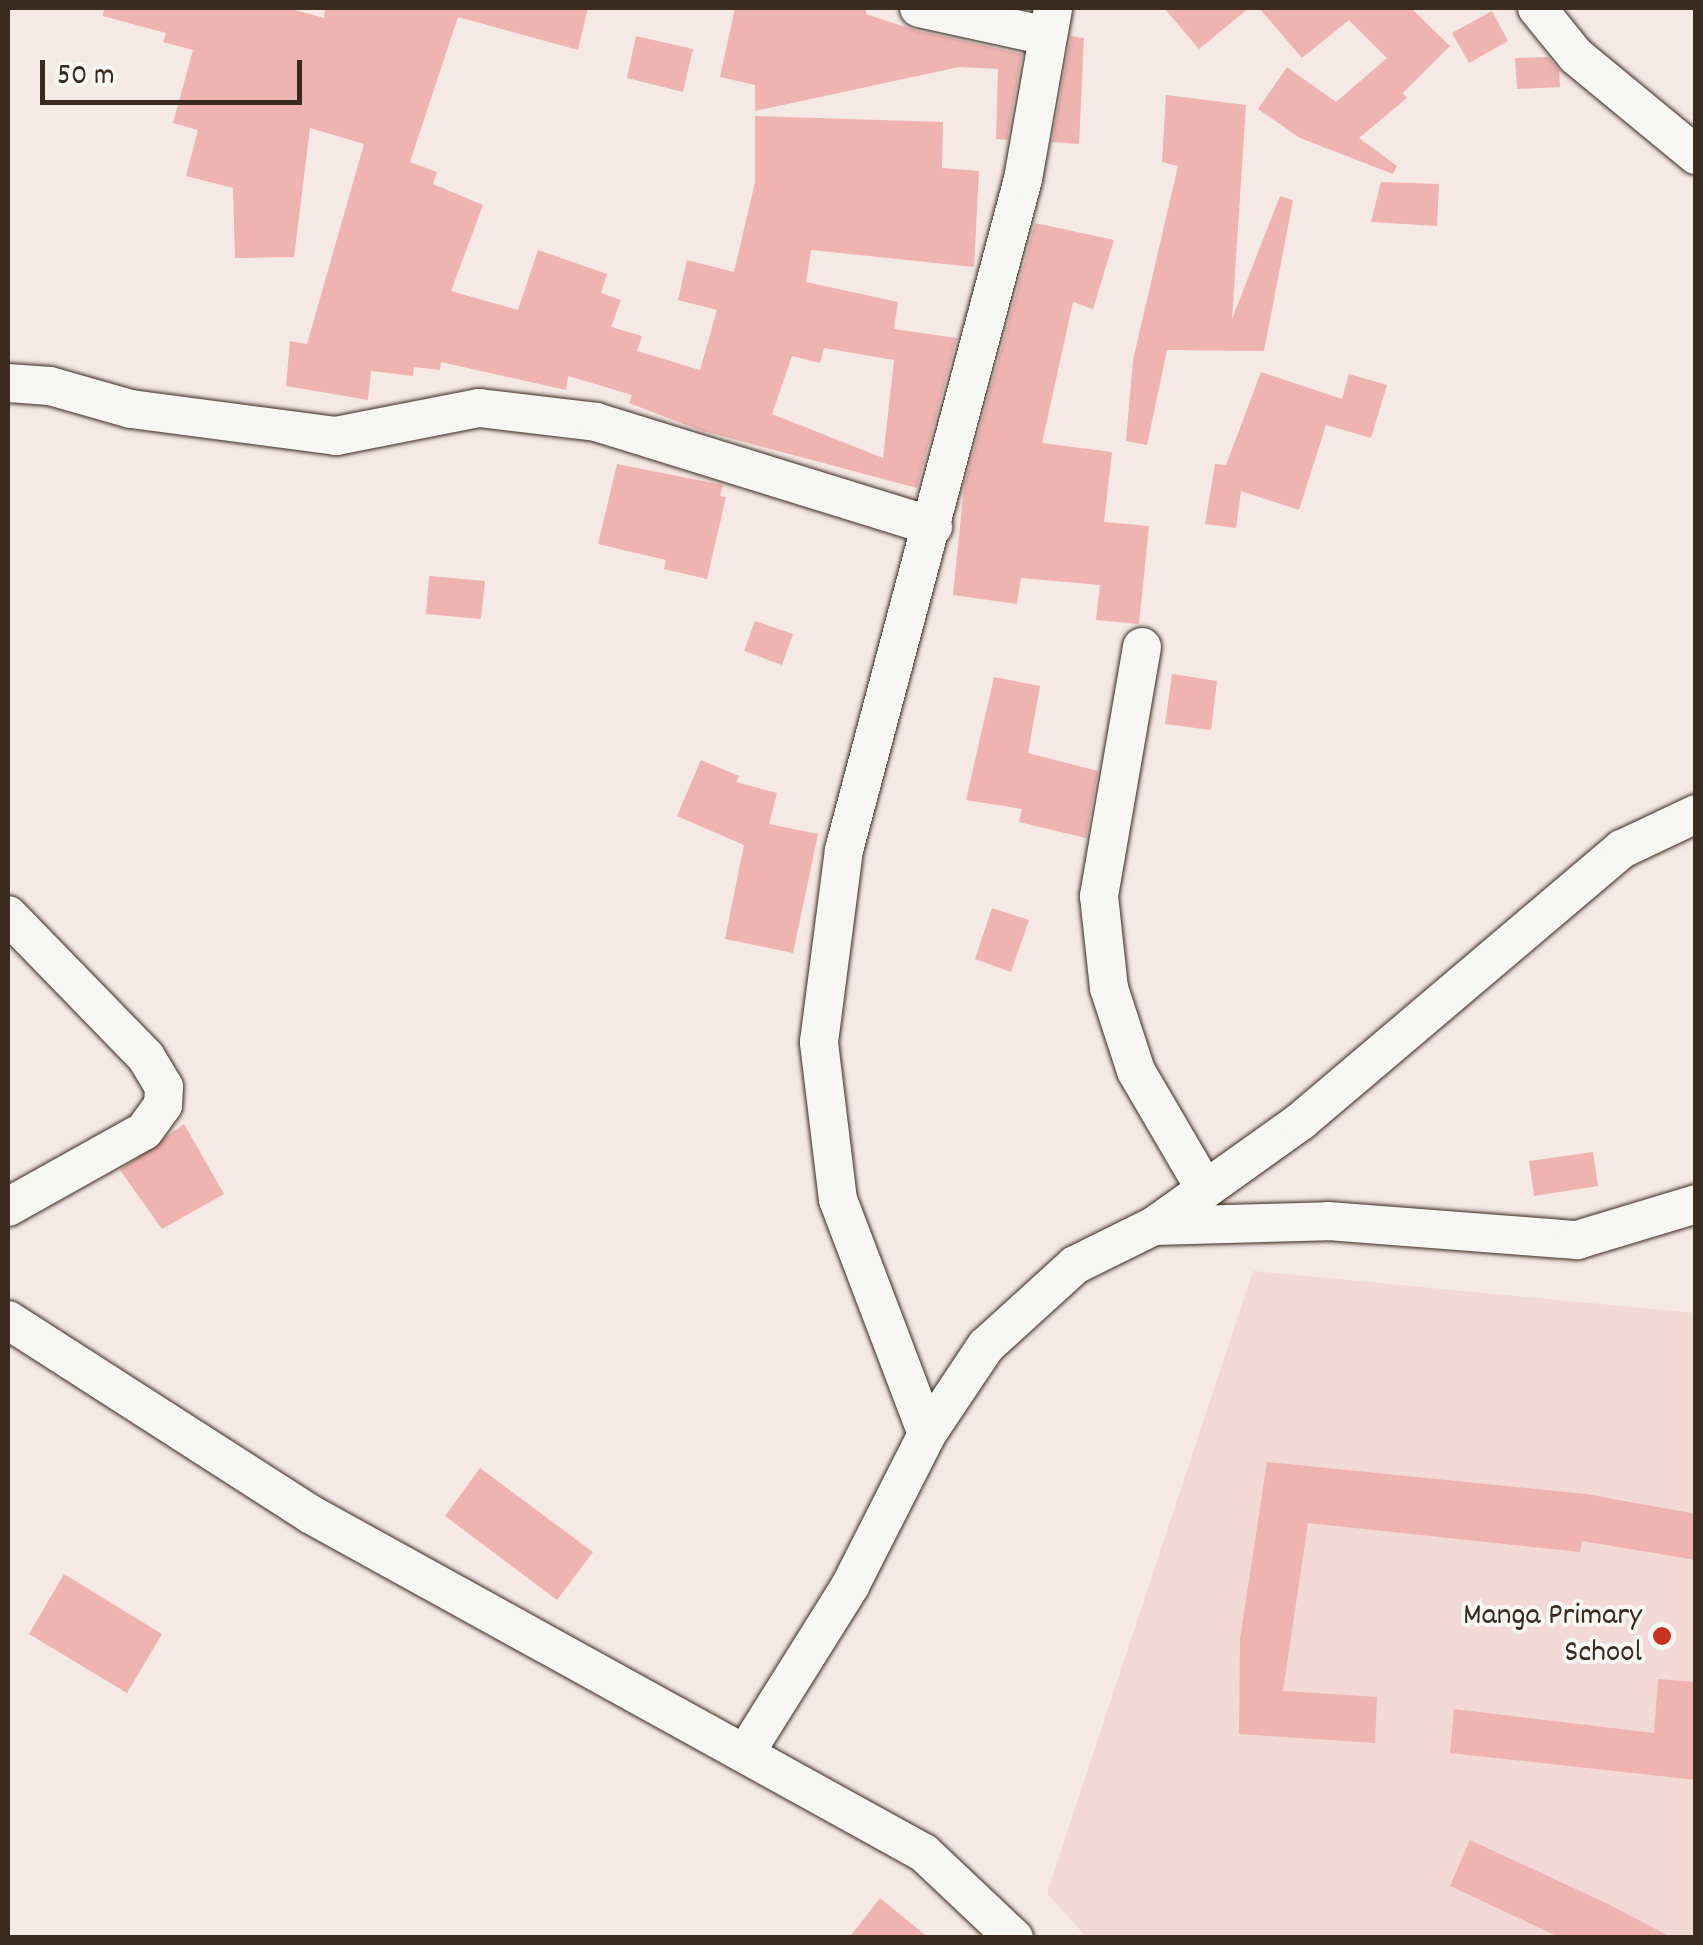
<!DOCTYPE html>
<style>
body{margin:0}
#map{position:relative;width:1703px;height:1945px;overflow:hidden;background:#f5e9e5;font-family:Dekko,sans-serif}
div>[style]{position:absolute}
.built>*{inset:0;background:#f3d9d5}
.building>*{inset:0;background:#efb3b0}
.roads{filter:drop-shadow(0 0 2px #3b2a1e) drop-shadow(0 0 2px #3b2a1e)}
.minor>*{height:38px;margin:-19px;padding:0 19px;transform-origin:19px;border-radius:19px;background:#f6f6f2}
.dots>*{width:28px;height:28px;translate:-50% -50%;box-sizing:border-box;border:5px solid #f6f6f2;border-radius:50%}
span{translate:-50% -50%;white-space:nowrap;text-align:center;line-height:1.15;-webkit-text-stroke:8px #f6f6f2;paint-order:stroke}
.poi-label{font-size:32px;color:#3b2a1e}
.right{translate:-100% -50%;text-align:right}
.frame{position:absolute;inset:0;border:10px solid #3b2a1e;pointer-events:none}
.scale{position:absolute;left:40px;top:60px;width:262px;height:45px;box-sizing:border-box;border:5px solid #3b2a1e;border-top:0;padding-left:12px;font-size:30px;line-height:35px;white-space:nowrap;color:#3b2a1e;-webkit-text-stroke:8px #f6f6f2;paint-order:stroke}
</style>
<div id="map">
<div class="built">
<div style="clip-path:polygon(1253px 1271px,1695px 1313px,1695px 1937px,1086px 1937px,1047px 1893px)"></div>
</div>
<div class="building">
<div style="clip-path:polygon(evenodd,104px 8px,287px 8px,324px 18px,325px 8px,588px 8px,578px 50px,458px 17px,410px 162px,437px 172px,433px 184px,483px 205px,451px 291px,518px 310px,538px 250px,607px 274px,601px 293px,621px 300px,611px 327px,642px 336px,637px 351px,700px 370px,717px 310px,678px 300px,687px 260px,734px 272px,755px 182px,755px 116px,943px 122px,942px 168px,979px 171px,974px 267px,811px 250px,806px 282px,898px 302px,894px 329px,957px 338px,917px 488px,699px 430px,629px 403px,632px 395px,568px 376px,566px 390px,441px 362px,440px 370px,414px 367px,413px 376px,371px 371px,368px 400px,286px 386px,290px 341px,307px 344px,364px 144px,310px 128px,294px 257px,235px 258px,233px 188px,186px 176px,198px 130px,173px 123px,193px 50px,163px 42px,166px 33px,103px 16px,104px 8px,824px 348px,894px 360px,883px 458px,772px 414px,792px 356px,820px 363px,824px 348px)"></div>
<div style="clip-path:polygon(735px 8px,866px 8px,866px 14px,914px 30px,1022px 54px,1007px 140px,996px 139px,998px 69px,959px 67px,755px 111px,755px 85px,720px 77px)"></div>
<div style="clip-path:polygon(1164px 8px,1249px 8px,1199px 49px)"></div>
<div style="clip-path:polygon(1259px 8px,1411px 8px,1450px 46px,1403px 93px,1407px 98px,1359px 138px,1397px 166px,1393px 174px,1300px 138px,1258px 109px,1287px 67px,1336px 102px,1387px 58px,1349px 20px,1302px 58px)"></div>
<div style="clip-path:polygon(1492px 11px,1508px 41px,1469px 63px,1452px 33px)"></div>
<div style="clip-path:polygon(636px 36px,693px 49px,683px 92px,627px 78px)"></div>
<div style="clip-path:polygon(1071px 36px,1084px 38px,1079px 144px,1052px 142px)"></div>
<div style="clip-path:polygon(1548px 57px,1559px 70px,1560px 87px,1517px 89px,1515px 58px)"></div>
<div style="clip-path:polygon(1166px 95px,1246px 105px,1232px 319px,1280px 196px,1293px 200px,1264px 351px,1167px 350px,1147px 445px,1126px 441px,1133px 360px,1178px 166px,1162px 162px)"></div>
<div style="clip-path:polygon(1381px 182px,1439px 184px,1437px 226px,1371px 222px)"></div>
<div style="clip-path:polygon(1035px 223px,1114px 240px,1093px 309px,1073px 302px,1042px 443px,1112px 452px,1104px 522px,1149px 526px,1139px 624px,1096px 620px,1100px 585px,1021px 578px,1017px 604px,953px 595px,964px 487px)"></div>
<div style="clip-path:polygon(1261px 372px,1342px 399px,1349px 374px,1387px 385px,1371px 438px,1326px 425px,1299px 510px,1241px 491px,1236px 528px,1205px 524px,1215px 464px,1226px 465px)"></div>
<div style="clip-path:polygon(617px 464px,723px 485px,720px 496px,726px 497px,707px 579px,664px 569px,666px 560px,598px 544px)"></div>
<div style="clip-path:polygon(429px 576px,485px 581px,481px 619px,426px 614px)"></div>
<div style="clip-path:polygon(755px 621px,793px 634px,782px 665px,744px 651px)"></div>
<div style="clip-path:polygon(1172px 674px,1217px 681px,1211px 730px,1165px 724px)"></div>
<div style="clip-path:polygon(994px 677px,1040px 686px,1028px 753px,1098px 771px,1086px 838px,1019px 822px,1022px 809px,966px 800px)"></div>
<div style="clip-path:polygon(701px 760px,739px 776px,736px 782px,777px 793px,769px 824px,818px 834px,793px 953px,725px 939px,744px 845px,677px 816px)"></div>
<div style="clip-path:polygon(992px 908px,1029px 920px,1011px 972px,975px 959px)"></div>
<div style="clip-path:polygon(184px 1124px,224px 1194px,162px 1229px,120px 1170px)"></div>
<div style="clip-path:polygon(1593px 1152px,1598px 1186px,1534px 1196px,1529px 1161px)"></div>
<div style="clip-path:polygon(1267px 1462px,1586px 1494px,1696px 1514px,1696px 1560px,1582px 1541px,1580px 1552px,1308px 1523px,1283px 1691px,1377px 1697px,1375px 1743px,1239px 1734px,1240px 1639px)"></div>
<div style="clip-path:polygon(480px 1468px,593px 1552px,557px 1600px,445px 1516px)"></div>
<div style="clip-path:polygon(64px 1574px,162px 1634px,127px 1693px,29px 1634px)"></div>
<div style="clip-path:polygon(1658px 1679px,1696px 1682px,1696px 1780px,1450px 1753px,1454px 1709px,1654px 1733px)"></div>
<div style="clip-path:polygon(1470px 1840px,1608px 1904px,1673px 1938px,1561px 1938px,1450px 1886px)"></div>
<div style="clip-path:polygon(880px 1898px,929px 1938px,849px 1938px)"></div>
</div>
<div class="roads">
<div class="minor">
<div style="left:919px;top:8px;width:127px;rotate:12.3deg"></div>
<div style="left:1537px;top:8px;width:62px;rotate:50.9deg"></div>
<div style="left:1576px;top:56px;width:156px;rotate:39.5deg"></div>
<div style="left:8px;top:383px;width:42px;rotate:4.1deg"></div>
<div style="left:50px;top:386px;width:84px;rotate:15.9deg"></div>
<div style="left:131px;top:409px;width:207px;rotate:7.5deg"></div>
<div style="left:336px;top:436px;width:146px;rotate:-11.1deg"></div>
<div style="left:479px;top:408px;width:118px;rotate:6.8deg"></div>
<div style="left:596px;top:422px;width:353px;rotate:17.2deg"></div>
<div style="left:1142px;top:647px;width:253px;rotate:99.8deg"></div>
<div style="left:1099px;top:896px;width:93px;rotate:83.8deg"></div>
<div style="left:1109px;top:988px;width:87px;rotate:72deg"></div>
<div style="left:1136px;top:1071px;width:137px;rotate:59.7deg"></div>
<div style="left:8px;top:915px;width:198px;rotate:45.8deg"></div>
<div style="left:146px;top:1057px;width:35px;rotate:59deg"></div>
<div style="left:164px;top:1087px;width:18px;rotate:93deg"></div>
<div style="left:163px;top:1105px;width:32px;rotate:126deg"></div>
<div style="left:144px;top:1131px;width:156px;rotate:150.8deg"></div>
<div style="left:1154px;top:1226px;width:181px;rotate:-35.5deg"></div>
<div style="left:1301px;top:1121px;width:421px;rotate:-40.3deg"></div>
<div style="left:1622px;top:849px;width:82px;rotate:-25.3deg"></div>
<div style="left:8px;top:1320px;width:359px;rotate:32.7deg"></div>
<div style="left:310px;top:1514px;width:701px;rotate:28.9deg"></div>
<div style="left:924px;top:1853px;width:124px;rotate:43.4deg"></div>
<div style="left:927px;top:1434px;width:250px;rotate:-110.8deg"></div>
<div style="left:838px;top:1200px;width:159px;rotate:-96.9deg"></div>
<div style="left:819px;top:1042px;width:194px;rotate:-82.6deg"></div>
<div style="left:844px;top:850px;width:694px;rotate:-75.06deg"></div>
<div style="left:1023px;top:179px;width:174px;rotate:-80deg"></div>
<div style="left:746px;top:1752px;width:196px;rotate:-57.9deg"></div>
<div style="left:850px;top:1586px;width:170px;rotate:-63.1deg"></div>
<div style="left:927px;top:1434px;width:106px;rotate:-56.2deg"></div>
<div style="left:986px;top:1346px;width:120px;rotate:-42.3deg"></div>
<div style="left:1075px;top:1265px;width:88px;rotate:-26.3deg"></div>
<div style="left:1154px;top:1226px;width:174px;rotate:-1.6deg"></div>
<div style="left:1328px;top:1221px;width:250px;rotate:4.4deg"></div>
<div style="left:1577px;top:1240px;width:124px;rotate:-16.8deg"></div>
</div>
</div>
<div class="dots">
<div style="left:1662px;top:1636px;background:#c8321e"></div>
</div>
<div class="poi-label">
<span class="right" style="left:1642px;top:1636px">Manga Primary<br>School</span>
</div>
<div class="frame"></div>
<div class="scale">50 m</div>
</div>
